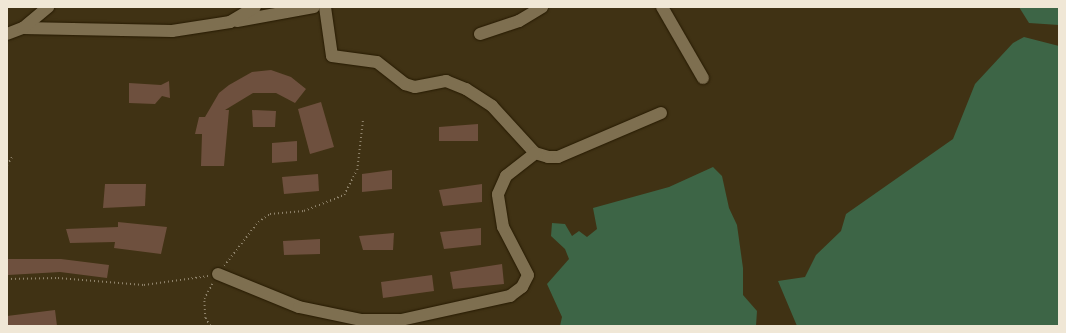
<!DOCTYPE html>
<style>
body{margin:0}
#map{position:relative;width:1066px;height:333px;overflow:hidden;background:#403214;font-family:Inter,sans-serif}
div>[style]{position:absolute}
.green>*{inset:0;background:#3d6546}
.building>*{inset:0;background:#6e503e}
.path>*{height:1.5px;margin-top:-0.75px;transform-origin:0;background:repeating-linear-gradient(90deg,#8f836b 0 1px,transparent 0 4px)}
.roads{filter:drop-shadow(0 0 1px #261a00) drop-shadow(0 0 1px #261a00)}
.minor>*{height:12px;margin:-6px;padding:0 6px;transform-origin:6px;border-radius:6px;background:#7e6f50}
span{translate:-50% -50%;white-space:nowrap;text-align:center;line-height:1.15;-webkit-text-stroke:3px #211b0e;paint-order:stroke}
.frame{position:absolute;inset:0;border:8px solid #f0e7d6;pointer-events:none}
</style>
<div id="map">
<div class="green">
<div style="clip-path:polygon(1019px 7px,1059px 7px,1059px 25px,1029px 23px)"></div>
<div style="clip-path:polygon(1024px 37px,1059px 46px,1059px 326px,797px 326px,778px 281px,805px 277px,816px 255px,841px 231px,846px 214px,953px 139px,975px 84px,1013px 43px)"></div>
<div style="clip-path:polygon(713px 167px,722px 176px,729px 208px,737px 225px,743px 268px,743px 295px,757px 311px,756px 326px,560px 326px,562px 317px,547px 284px,569px 259px,565px 249px,551px 236px,552px 223px,565px 224px,572px 236px,579px 231px,587px 237px,597px 229px,593px 208px,669px 187px)"></div>
</div>
<div class="building">
<div style="clip-path:polygon(271px 70px,291px 77px,306px 89px,295px 103px,276px 93px,253px 93px,225px 110px,229px 110px,224px 166px,201px 166px,202px 134px,195px 134px,199px 117px,205px 117px,219px 93px,229px 85px,252px 72px)"></div>
<div style="clip-path:polygon(169px 81px,170px 98px,162px 96px,155px 104px,129px 103px,129px 83px,161px 85px)"></div>
<div style="clip-path:polygon(321px 102px,334px 147px,310px 154px,298px 109px)"></div>
<div style="clip-path:polygon(252px 110px,276px 111px,275px 127px,253px 127px)"></div>
<div style="clip-path:polygon(478px 124px,478px 141px,439px 141px,439px 127px)"></div>
<div style="clip-path:polygon(297px 141px,297px 161px,272px 163px,272px 143px)"></div>
<div style="clip-path:polygon(392px 170px,392px 189px,362px 192px,362px 174px)"></div>
<div style="clip-path:polygon(318px 174px,319px 191px,284px 194px,282px 177px)"></div>
<div style="clip-path:polygon(105px 184px,146px 184px,145px 206px,103px 208px)"></div>
<div style="clip-path:polygon(482px 184px,482px 202px,443px 206px,439px 190px)"></div>
<div style="clip-path:polygon(118px 222px,167px 227px,161px 254px,114px 248px,115px 242px,70px 243px,66px 229px,118px 227px)"></div>
<div style="clip-path:polygon(481px 228px,481px 245px,444px 249px,440px 232px)"></div>
<div style="clip-path:polygon(394px 233px,393px 250px,363px 250px,359px 236px)"></div>
<div style="clip-path:polygon(320px 239px,320px 254px,284px 255px,283px 241px)"></div>
<div style="clip-path:polygon(7px 259px,61px 259px,109px 265px,107px 278px,60px 272px,8px 275px)"></div>
<div style="clip-path:polygon(502px 264px,504px 284px,453px 289px,450px 272px)"></div>
<div style="clip-path:polygon(432px 275px,434px 291px,383px 298px,381px 282px)"></div>
<div style="clip-path:polygon(55px 310px,57px 326px,7px 326px,7px 316px)"></div>
</div>
<div class="path">
<div style="left:7px;top:165px;width:9px;rotate:-58deg"></div>
<div style="left:224px;top:266px;width:56px;rotate:-52.3deg"></div>
<div style="left:258px;top:222px;width:14px;rotate:-34deg"></div>
<div style="left:270px;top:214px;width:34px;rotate:-5deg"></div>
<div style="left:304px;top:211px;width:43px;rotate:-21.8deg"></div>
<div style="left:344px;top:195px;width:28px;rotate:-63deg"></div>
<div style="left:357px;top:170px;width:52px;rotate:-83.4deg"></div>
<div style="left:7px;top:279px;width:51px;rotate:-1.1deg"></div>
<div style="left:58px;top:278px;width:86px;rotate:4.7deg"></div>
<div style="left:144px;top:285px;width:65px;rotate:-8deg"></div>
<div style="left:210px;top:326px;width:9px;rotate:-122deg"></div>
<div style="left:205px;top:318px;width:19px;rotate:-93deg"></div>
<div style="left:204px;top:299px;width:18px;rotate:-61deg"></div>
</div>
<div class="roads">
<div class="minor">
<div style="left:325px;top:7px;width:49px;rotate:81.9deg"></div>
<div style="left:332px;top:56px;width:45px;rotate:7.6deg"></div>
<div style="left:377px;top:62px;width:36px;rotate:38deg"></div>
<div style="left:405px;top:84px;width:10px;rotate:17deg"></div>
<div style="left:415px;top:87px;width:32px;rotate:-11deg"></div>
<div style="left:446px;top:81px;width:22px;rotate:22deg"></div>
<div style="left:466px;top:89px;width:31px;rotate:33deg"></div>
<div style="left:492px;top:106px;width:64px;rotate:47.5deg"></div>
<div style="left:535px;top:153px;width:14px;rotate:17deg"></div>
<div style="left:548px;top:157px;width:10px"></div>
<div style="left:558px;top:157px;width:112px;rotate:-23.1deg"></div>
<div style="left:662px;top:7px;width:82px;rotate:60deg"></div>
<div style="left:237px;top:21px;width:78px;rotate:-10.3deg"></div>
<div style="left:23px;top:28px;width:149px;rotate:1.2deg"></div>
<div style="left:172px;top:31px;width:59px;rotate:-8.8deg"></div>
<div style="left:230px;top:22px;width:29px;rotate:-31deg"></div>
<div style="left:7px;top:34px;width:17px;rotate:-21deg"></div>
<div style="left:23px;top:28px;width:33px;rotate:-40deg"></div>
<div style="left:480px;top:34px;width:41px;rotate:-18.4deg"></div>
<div style="left:519px;top:21px;width:27px;rotate:-31deg"></div>
<div style="left:218px;top:274px;width:87px;rotate:22.2deg"></div>
<div style="left:299px;top:307px;width:63px;rotate:11.8deg"></div>
<div style="left:361px;top:320px;width:40px"></div>
<div style="left:401px;top:320px;width:112px;rotate:-12.4deg"></div>
<div style="left:510px;top:296px;width:15px;rotate:-37deg"></div>
<div style="left:522px;top:287px;width:13px;rotate:-63deg"></div>
<div style="left:528px;top:275px;width:54px;rotate:-117.5deg"></div>
<div style="left:503px;top:227px;width:33px;rotate:-99deg"></div>
<div style="left:498px;top:194px;width:20px;rotate:-66deg"></div>
<div style="left:506px;top:176px;width:37px;rotate:-38deg"></div>
</div>
</div>
<div class="frame"></div>
</div>
